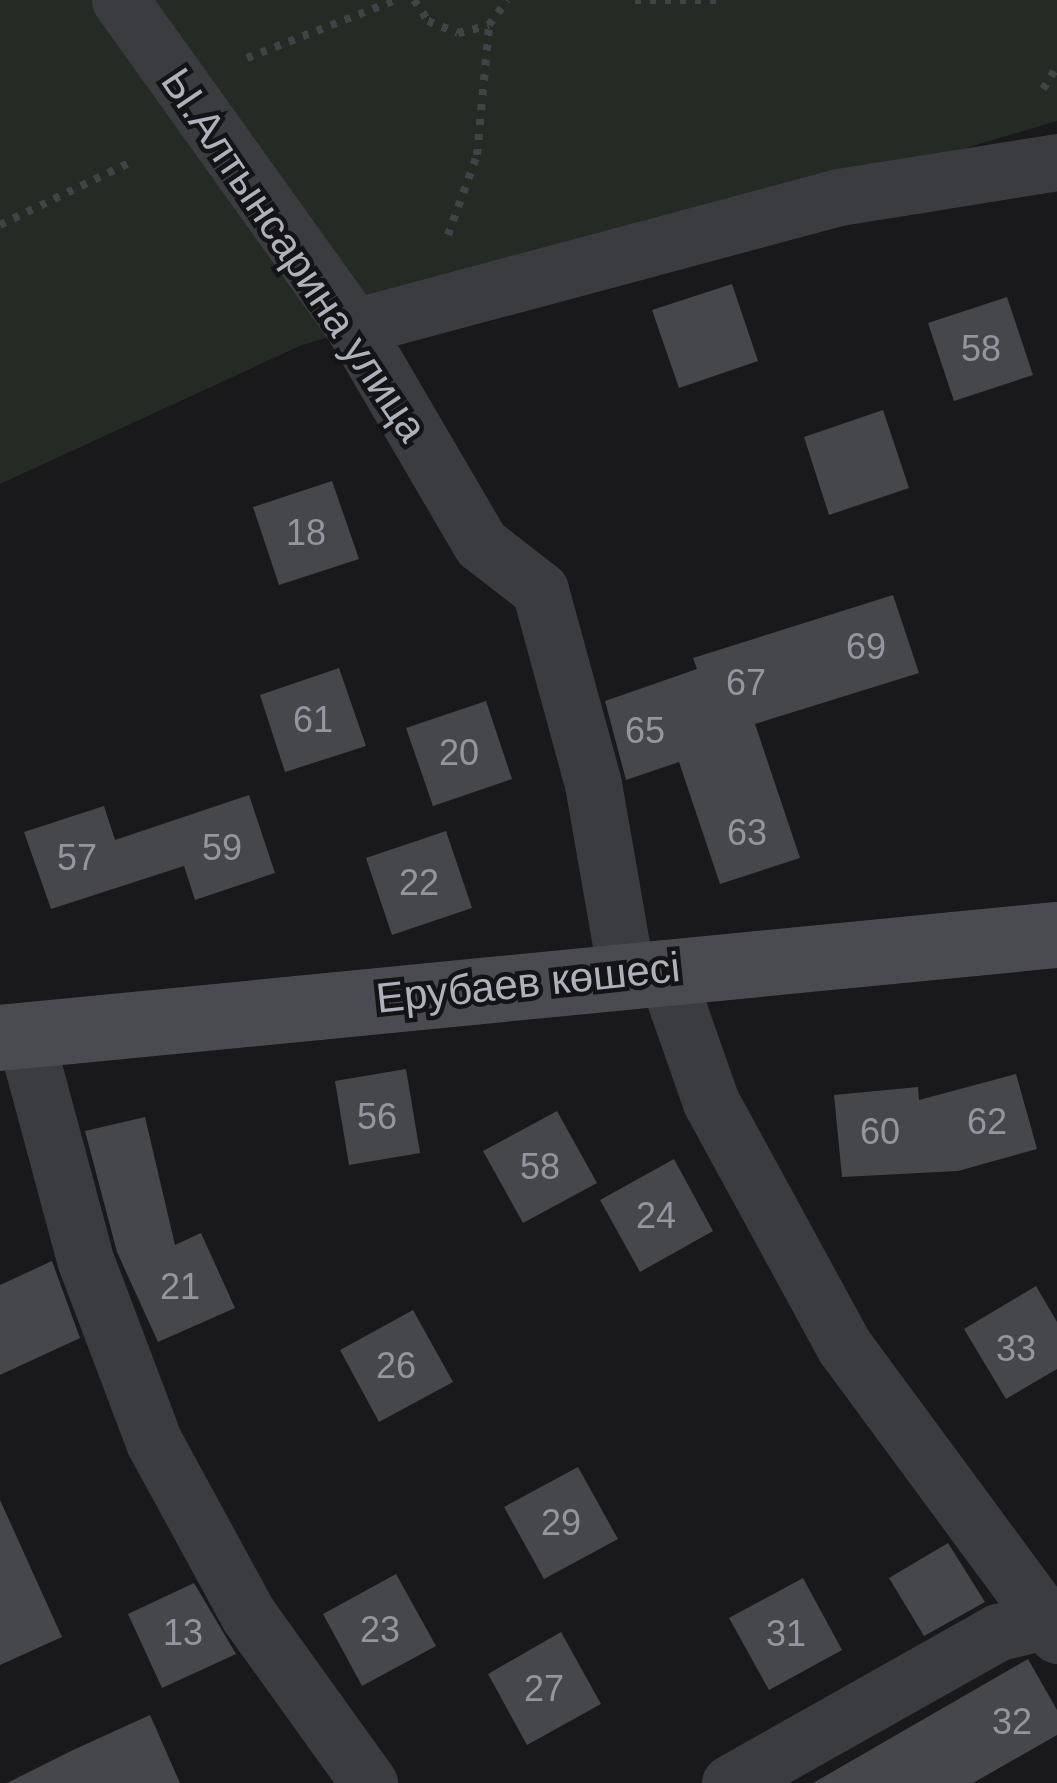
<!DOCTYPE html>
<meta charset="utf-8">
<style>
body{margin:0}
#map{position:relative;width:1057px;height:1783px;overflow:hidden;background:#19191b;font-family:Helvetica,sans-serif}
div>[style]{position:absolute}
.green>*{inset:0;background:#232b24}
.building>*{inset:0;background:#46474b}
.path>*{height:8px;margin-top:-4px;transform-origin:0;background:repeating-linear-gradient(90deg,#414347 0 6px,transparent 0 15px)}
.street>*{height:57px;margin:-28.5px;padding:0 28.5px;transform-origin:28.5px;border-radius:28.5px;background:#3a3c40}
.secondary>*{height:66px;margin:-33px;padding:0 33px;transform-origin:33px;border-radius:33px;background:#494b50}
span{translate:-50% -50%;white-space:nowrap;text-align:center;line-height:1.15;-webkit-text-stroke:9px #141416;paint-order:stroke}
.number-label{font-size:36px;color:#93969e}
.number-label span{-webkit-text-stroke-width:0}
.street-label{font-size:42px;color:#adb1ba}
</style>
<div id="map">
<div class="green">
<div style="clip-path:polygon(0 0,1057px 0,1057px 121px,302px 345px,0 484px)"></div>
</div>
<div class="building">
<div style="clip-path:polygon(732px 284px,758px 361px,679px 388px,652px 310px)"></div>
<div style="clip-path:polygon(1007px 297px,1033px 375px,954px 401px,928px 323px)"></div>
<div style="clip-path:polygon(883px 410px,909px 488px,829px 515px,804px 437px)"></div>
<div style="clip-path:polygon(332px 481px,359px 559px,279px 585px,253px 507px)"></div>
<div style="clip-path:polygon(893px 595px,919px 673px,755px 724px,800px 858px,720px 884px,679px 762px,626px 780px,605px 701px,697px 669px,693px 658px)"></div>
<div style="clip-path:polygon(339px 668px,366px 746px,285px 772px,260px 695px)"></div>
<div style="clip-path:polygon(486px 701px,512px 779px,433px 806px,406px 728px)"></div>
<div style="clip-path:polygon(249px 795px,275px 873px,195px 900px,184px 866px,51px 909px,24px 832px,104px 806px,115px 840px)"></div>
<div style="clip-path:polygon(446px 831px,472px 908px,392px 935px,366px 858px)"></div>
<div style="clip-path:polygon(406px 1069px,420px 1153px,349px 1165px,335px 1081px)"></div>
<div style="clip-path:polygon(1016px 1074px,1037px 1149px,958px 1171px,842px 1177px,834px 1095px,918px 1087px,919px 1100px)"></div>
<div style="clip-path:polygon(557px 1111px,597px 1183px,523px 1223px,483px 1151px)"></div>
<div style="clip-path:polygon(145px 1117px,175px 1245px,201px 1233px,235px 1308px,158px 1342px,117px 1252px,85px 1131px)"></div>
<div style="clip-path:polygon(674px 1159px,713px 1231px,640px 1272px,600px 1200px)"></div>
<div style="clip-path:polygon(52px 1261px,80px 1338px,0 1375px,0 1285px)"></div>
<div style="clip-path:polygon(1036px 1286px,1057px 1322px,1057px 1369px,1006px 1399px,964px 1329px)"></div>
<div style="clip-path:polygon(413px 1310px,453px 1382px,379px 1422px,340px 1350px)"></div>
<div style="clip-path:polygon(578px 1467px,618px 1539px,544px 1579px,504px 1507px)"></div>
<div style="clip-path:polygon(0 1500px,62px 1637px,0 1665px)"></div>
<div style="clip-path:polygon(948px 1543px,985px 1602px,924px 1636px,889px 1578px)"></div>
<div style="clip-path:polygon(396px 1574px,436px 1646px,362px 1686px,323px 1614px)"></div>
<div style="clip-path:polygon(803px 1578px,842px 1650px,769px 1690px,729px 1618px)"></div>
<div style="clip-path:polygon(194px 1583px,236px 1654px,162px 1688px,128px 1614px)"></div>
<div style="clip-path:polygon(561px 1632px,601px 1704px,527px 1745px,488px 1674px)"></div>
<div style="clip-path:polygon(1028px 1659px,1057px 1710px,1057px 1735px,973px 1783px,813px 1783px)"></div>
<div style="clip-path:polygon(150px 1715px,180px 1783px,7px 1783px,73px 1750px)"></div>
</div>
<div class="path">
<div style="left:414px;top:0;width:25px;rotate:56deg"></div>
<div style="left:428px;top:21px;width:32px;rotate:22deg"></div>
<div style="left:458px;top:33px;width:32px;rotate:-14deg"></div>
<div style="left:489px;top:25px;width:31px;rotate:-54deg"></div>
<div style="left:635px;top:0;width:88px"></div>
<div style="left:247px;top:58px;width:160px;rotate:-21.3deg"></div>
<div style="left:1043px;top:89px;width:26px;rotate:-58deg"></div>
<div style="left:0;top:225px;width:148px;rotate:-25.7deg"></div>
<div style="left:448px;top:235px;width:85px;rotate:-70.1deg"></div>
<div style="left:477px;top:155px;width:131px;rotate:-84.7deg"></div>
</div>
<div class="street">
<div style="left:120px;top:0;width:402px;rotate:54.4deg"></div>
<div style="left:354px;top:327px;width:251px;rotate:59.7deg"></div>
<div style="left:481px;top:544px;width:75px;rotate:37.9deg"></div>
<div style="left:540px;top:590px;width:201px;rotate:74.7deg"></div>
<div style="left:593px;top:784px;width:192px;rotate:80.1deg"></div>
<div style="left:354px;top:327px;width:502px;rotate:-15deg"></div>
<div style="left:839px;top:197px;width:221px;rotate:-9.1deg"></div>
<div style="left:664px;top:968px;width:142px;rotate:70.7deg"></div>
<div style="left:711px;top:1102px;width:278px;rotate:61.4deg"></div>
<div style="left:844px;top:1346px;width:359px;rotate:53.6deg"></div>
<div style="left:24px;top:1033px;width:237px;rotate:74.9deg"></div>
<div style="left:86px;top:1262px;width:192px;rotate:69.3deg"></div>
<div style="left:154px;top:1442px;width:198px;rotate:61.4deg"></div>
<div style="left:249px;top:1616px;width:206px;rotate:54.3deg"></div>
<div style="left:730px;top:1783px;width:308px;rotate:-29.4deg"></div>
<div style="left:998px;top:1632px;width:61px;rotate:-13.3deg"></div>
</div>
<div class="secondary">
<div style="left:0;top:1038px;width:1062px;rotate:-5.57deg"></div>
</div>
<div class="number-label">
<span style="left:981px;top:349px">58</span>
<span style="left:306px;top:533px">18</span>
<span style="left:866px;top:647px">69</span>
<span style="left:746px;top:683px">67</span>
<span style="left:313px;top:720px">61</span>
<span style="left:645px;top:731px">65</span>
<span style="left:459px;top:753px">20</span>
<span style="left:747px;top:833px">63</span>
<span style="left:222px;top:848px">59</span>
<span style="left:77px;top:858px">57</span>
<span style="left:419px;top:883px">22</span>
<span style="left:377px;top:1117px">56</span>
<span style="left:987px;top:1122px">62</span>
<span style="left:880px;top:1132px">60</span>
<span style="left:540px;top:1167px">58</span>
<span style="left:656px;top:1216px">24</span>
<span style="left:180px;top:1287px">21</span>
<span style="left:1016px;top:1349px">33</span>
<span style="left:396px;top:1366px">26</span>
<span style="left:561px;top:1523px">29</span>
<span style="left:380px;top:1630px">23</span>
<span style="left:183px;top:1633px">13</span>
<span style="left:786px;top:1634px">31</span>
<span style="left:544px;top:1689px">27</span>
<span style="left:1012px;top:1722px">32</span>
</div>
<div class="street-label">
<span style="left:294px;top:255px;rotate:56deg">Ы.Алтынсарина улица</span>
<span style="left:528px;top:983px;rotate:-6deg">Ерубаев көшесі</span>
</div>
</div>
